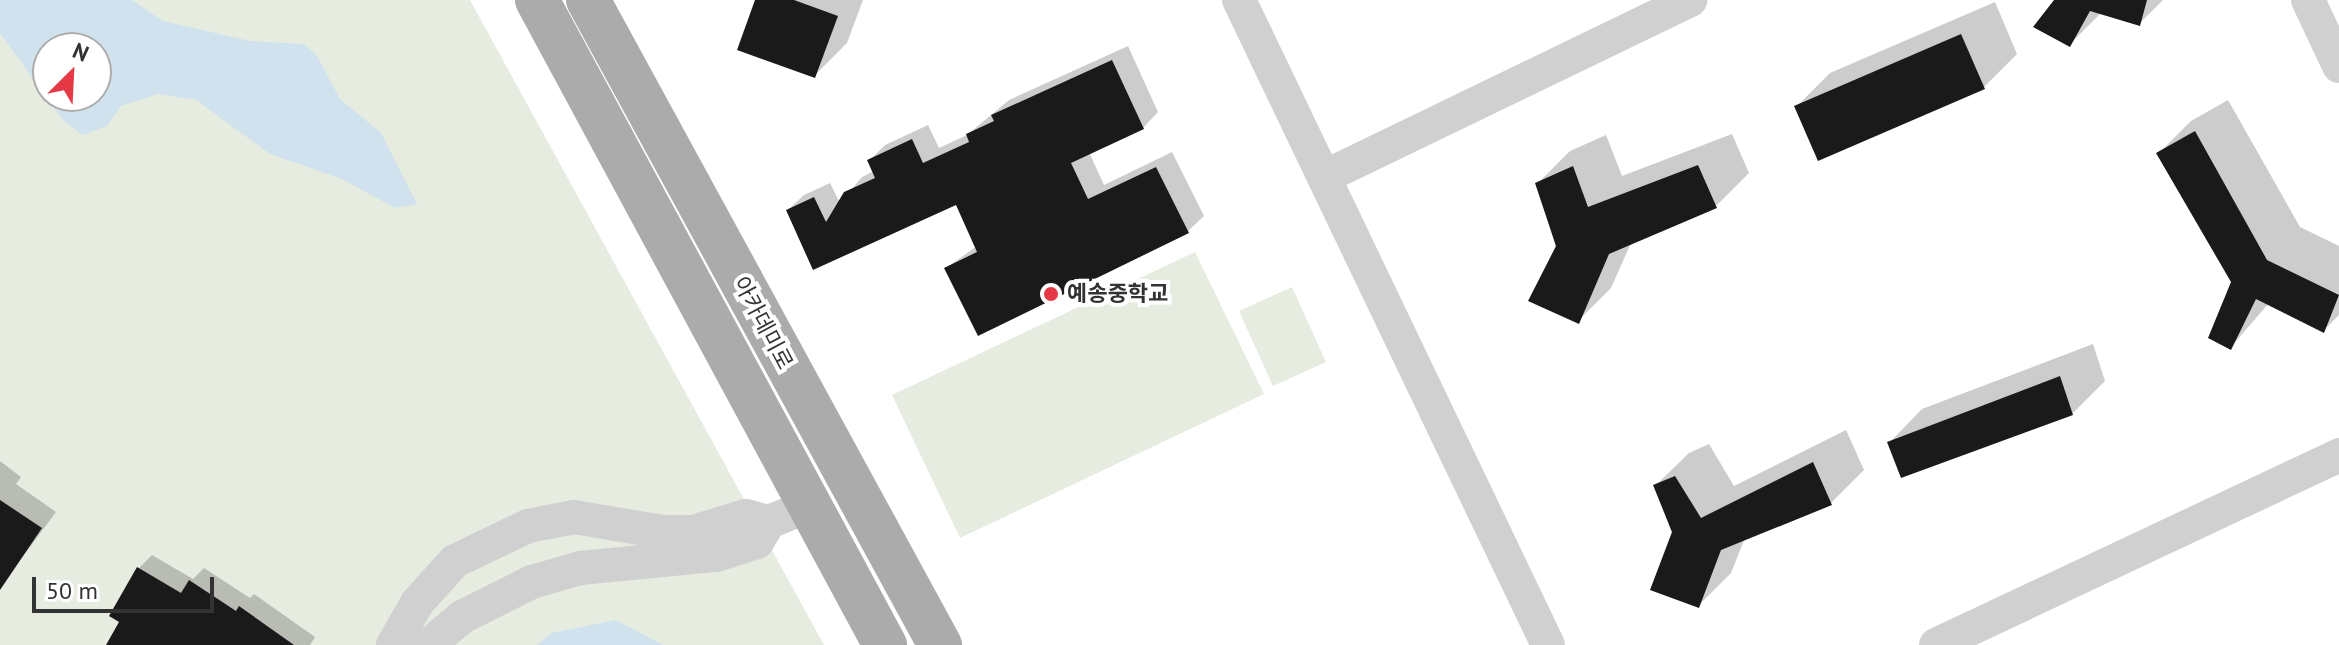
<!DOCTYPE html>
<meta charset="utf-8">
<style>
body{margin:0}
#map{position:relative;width:2339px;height:645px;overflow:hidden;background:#fff;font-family:"PT Sans","Noto Sans KR",sans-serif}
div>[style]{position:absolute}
.green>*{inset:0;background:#e6ecdf}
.water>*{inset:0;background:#cfe2ee}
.shadow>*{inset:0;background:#0003}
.building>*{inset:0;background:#1a1a1a}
.minor>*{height:34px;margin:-17px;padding:0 17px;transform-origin:17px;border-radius:17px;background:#d0d0d0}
.major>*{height:44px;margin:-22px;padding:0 22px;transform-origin:22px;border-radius:22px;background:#ababab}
.dots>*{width:22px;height:22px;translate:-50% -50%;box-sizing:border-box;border:4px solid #fff;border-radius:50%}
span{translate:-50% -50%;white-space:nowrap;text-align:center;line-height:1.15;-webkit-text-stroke:8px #fff;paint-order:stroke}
.poi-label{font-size:22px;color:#333;font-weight:700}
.left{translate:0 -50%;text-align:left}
.street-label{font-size:22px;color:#333}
.north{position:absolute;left:32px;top:32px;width:80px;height:80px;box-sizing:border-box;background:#fff;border:2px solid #adadad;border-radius:50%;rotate:24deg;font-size:22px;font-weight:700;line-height:32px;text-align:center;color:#333}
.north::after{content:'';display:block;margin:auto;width:28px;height:36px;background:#e63946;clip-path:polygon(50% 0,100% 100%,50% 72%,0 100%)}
.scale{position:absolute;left:32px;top:577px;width:182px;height:36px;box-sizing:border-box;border:4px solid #333;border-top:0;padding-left:10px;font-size:24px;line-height:28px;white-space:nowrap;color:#333;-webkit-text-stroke:6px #fff;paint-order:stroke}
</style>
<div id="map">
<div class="green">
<div style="clip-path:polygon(evenodd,0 0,470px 0,824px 645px,0 645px,0 0,48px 48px,96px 48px,96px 96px,48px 96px,48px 48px)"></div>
<div style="clip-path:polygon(1195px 252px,1264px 394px,960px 538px,892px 395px)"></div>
<div style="clip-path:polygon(1292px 287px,1326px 362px,1273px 386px,1239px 311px)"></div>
</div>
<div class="water">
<div style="clip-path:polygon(evenodd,0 0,132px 0,163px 21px,250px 41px,304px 44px,317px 56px,340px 99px,381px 133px,417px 204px,395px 208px,342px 179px,270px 154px,196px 100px,158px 94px,121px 106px,107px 126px,82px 135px,62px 119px,0 33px,0 0,96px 48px,96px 96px,48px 96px,48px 48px,96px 48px)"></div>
<div style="clip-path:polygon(616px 620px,663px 645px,537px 645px,552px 633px)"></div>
</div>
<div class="shadow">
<div style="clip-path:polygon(757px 0,863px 0,847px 43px,815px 75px)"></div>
<div style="clip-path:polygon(2057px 0,2163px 0,2140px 23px,2102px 12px,2069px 45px)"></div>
<div style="clip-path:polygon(1995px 2px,2017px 54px,1984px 87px,1797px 106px,1830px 73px)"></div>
<div style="clip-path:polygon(1128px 46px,1158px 112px,1143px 128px,1089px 152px,1104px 185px,1172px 152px,1204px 216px,1188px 231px,946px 268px,977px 246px,957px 203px,814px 267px,788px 210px,804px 195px,830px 183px,840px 203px,862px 177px,874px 171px,869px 161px,885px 145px,928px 125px,939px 148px,967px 135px,1009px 100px)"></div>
<div style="clip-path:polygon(2228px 100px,2300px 227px,2339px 246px,2339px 315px,2324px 330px,2269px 303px,2231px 347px,2233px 281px,2158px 154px,2191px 121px)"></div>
<div style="clip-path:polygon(1732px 134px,1749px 173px,1716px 206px,1631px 243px,1611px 288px,1578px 321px,1537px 184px,1570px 151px,1606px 135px,1622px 176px)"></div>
<div style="clip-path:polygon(2093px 344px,2105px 381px,2072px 414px,1889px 443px,1922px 409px)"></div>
<div style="clip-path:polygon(1846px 430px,1864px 470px,1831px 503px,1745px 538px,1731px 573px,1698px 606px,1655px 486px,1689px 453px,1709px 444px,1734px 486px)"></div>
<div style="clip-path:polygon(0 461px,21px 477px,16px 484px,56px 512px,0 587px)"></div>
<div style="clip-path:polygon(152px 555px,193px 579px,204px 568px,250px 598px,254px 594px,315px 637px,310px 645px,108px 645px,122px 621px,139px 568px)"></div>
</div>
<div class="building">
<div style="clip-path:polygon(755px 0,794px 0,838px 16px,815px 78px,737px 50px)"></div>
<div style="clip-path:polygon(2054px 0,2147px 0,2140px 26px,2090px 11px,2070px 47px,2033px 27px)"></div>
<div style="clip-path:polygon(1961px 34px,1985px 89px,1818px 161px,1794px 106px)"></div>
<div style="clip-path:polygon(1112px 60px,1144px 129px,1071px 163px,1088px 199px,1156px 167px,1189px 233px,978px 336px,944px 268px,977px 252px,956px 205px,813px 270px,786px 210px,814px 197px,826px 222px,844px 192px,875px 178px,867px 160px,912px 139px,923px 163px,969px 142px,966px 134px,994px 121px,991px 115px)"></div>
<div style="clip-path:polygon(2195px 131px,2267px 260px,2339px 295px,2324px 333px,2256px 299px,2231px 350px,2208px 338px,2231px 282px,2156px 153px)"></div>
<div style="clip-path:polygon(1698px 165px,1717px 208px,1609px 254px,1579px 324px,1528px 301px,1556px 246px,1535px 183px,1573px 166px,1588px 207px)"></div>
<div style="clip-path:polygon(2060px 376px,2073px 415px,1901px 478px,1887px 442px)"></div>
<div style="clip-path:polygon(1813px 462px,1832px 505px,1721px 550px,1699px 608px,1650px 590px,1672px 532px,1653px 485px,1675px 476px,1701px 518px)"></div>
<div style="clip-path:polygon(0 500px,42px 528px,0 590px)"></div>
<div style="clip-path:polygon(137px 567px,181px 593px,189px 580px,236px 611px,239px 606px,294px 645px,106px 645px,119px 622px,109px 616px)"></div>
</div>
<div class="minor">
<div style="left:1239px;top:0;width:715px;rotate:64.4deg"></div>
<div style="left:2308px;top:0;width:73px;rotate:64.8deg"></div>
<div style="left:1324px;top:177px;width:407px;rotate:-25.8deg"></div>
<div style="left:393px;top:645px;width:48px;rotate:-60.3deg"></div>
<div style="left:417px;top:603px;width:57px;rotate:-47.9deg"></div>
<div style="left:455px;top:561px;width:81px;rotate:-25.6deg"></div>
<div style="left:528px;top:526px;width:47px;rotate:-11.1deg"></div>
<div style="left:574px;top:517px;width:90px;rotate:9.6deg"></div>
<div style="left:663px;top:532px;width:30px"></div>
<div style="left:693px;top:532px;width:55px;rotate:-16.8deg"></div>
<div style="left:746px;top:516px;width:24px;rotate:15deg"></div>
<div style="left:769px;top:522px;width:42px;rotate:-22.3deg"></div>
<div style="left:429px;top:645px;width:43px;rotate:-40.3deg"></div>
<div style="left:462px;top:617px;width:78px;rotate:-26.6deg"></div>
<div style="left:532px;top:582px;width:50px;rotate:-16.3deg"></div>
<div style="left:580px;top:568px;width:137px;rotate:-5.5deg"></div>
<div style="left:716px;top:555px;width:43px;rotate:-17.6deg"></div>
<div style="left:757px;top:542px;width:23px;rotate:-59deg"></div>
<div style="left:1936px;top:645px;width:446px;rotate:-25.2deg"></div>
</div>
<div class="major">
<div style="left:537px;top:0;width:733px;rotate:61.65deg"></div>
<div style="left:588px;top:0;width:735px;rotate:61.38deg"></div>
</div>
<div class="dots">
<div style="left:1051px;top:294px;background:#e63946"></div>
</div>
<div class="poi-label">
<span class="left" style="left:1067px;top:294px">예송중학교</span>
</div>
<div class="street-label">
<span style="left:763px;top:323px;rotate:62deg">아카데미로</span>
</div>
<div class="north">N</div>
<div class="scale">50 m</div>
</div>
